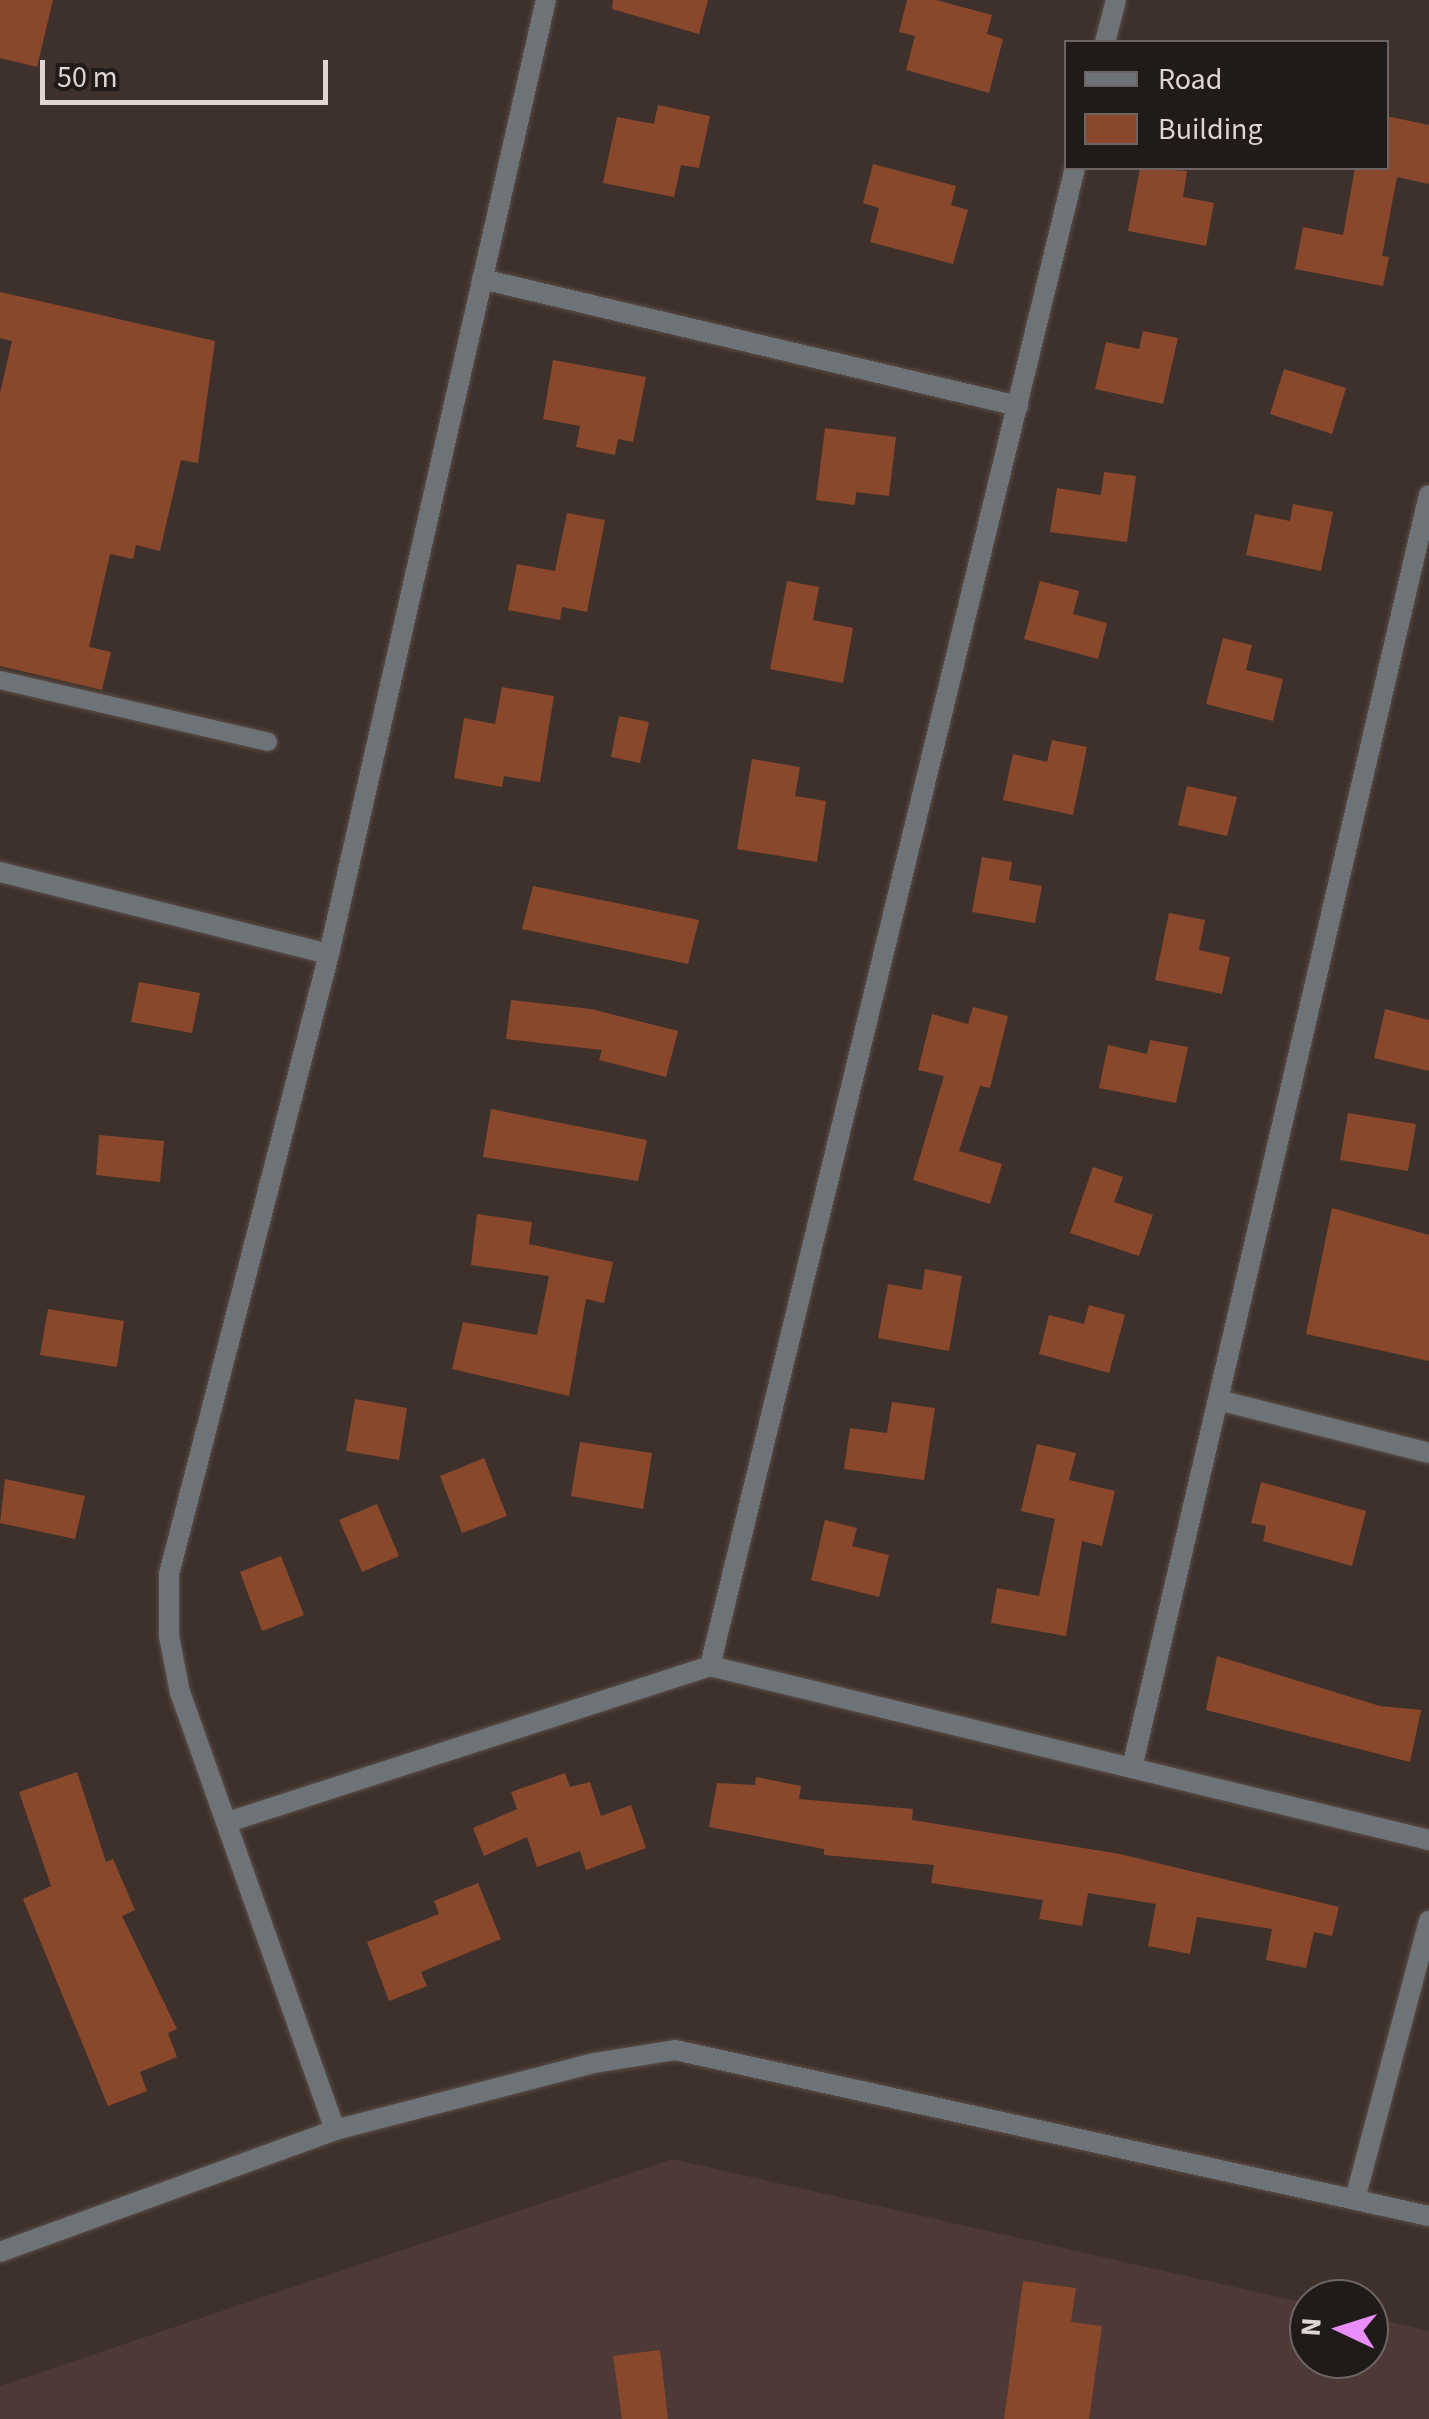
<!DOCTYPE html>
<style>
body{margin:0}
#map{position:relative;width:1429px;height:2419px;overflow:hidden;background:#3e312b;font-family:"Source Sans 3",sans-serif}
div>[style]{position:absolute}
.commercial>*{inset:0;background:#4d3936}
.building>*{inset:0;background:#89482b}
.roads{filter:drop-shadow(0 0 2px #5b4f49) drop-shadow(0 0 2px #5b4f49)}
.service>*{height:18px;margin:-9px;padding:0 9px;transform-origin:9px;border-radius:9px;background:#6e7378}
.minor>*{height:20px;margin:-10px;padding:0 10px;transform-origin:10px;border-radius:10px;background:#6e7378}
span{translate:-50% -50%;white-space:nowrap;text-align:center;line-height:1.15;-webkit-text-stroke:8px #201a18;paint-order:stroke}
.legend{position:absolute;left:1064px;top:40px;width:325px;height:130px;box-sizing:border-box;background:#201a18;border:2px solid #6c6563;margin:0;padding:12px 18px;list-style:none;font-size:30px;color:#dfd6d3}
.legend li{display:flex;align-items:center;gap:20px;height:50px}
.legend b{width:50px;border:2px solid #6c6563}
.north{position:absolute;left:1289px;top:2279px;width:100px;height:100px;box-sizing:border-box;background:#201a18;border:2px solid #6c6563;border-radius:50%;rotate:274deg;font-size:28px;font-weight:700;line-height:40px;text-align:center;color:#dfd6d3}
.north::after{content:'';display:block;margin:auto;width:35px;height:45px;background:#ea8dfd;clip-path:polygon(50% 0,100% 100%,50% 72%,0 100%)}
.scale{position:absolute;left:40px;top:60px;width:288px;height:45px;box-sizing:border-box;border:5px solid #dfd6d3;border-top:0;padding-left:12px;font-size:30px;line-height:35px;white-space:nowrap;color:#dfd6d3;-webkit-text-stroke:8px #201a18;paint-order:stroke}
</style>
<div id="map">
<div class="commercial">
<div style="clip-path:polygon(672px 2159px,1309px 2304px,1309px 2359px,1369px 2359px,1369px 2317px,1429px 2331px,1429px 2419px,0 2419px,0 2386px)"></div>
</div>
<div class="building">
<div style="clip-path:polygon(0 0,53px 0,37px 67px,0 58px)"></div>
<div style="clip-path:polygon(613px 0,708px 0,699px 34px,612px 9px)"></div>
<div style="clip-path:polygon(907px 0,936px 0,992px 15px,987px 34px,1003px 39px,989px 93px,906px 70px,915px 36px,899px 32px)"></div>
<div style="clip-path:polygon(658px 105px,710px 116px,699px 168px,681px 165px,674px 197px,603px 183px,617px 117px,654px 124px)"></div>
<div style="clip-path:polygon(1386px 116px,1429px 125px,1429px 184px,1397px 177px,1382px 256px,1389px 257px,1383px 286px,1295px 269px,1303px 227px,1343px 235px,1355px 168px,1386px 168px)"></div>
<div style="clip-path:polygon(873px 164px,956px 186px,951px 205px,968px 210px,953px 264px,870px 242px,879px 208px,863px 203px)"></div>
<div style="clip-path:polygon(1140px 168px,1187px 171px,1183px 197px,1214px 203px,1206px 246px,1128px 231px)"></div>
<div style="clip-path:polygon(0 292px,215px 341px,198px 463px,181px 460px,160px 551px,136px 545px,133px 559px,110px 554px,89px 647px,111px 652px,102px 690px,0 666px,0 393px,12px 341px,0 338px)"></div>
<div style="clip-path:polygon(1143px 331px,1178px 338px,1163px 404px,1095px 389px,1106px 342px,1139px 349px)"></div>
<div style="clip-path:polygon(553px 360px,646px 377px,633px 442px,618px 439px,615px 455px,576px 447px,580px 426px,543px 419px)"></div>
<div style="clip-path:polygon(1284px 369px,1346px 388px,1332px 434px,1270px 414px)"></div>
<div style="clip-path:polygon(825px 428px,896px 437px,889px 496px,856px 492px,855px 505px,816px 500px)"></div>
<div style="clip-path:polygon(1104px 472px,1136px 476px,1127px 542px,1050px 532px,1057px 488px,1101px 495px)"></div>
<div style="clip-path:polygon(1293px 504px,1333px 512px,1321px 571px,1246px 555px,1255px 514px,1290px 521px)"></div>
<div style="clip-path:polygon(567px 513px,605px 520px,587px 612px,562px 607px,560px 620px,508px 610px,517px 564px,555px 571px)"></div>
<div style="clip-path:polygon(787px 581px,819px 587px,813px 620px,853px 628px,843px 683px,770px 669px)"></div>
<div style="clip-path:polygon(1040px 581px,1079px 591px,1073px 614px,1107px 623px,1098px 659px,1024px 639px)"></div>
<div style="clip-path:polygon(1223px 638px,1252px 645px,1246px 670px,1283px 679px,1273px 721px,1206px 704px)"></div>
<div style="clip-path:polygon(502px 687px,554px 696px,540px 782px,504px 776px,502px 787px,454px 778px,464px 718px,495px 724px)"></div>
<div style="clip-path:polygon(619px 716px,649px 722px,640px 763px,611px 757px)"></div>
<div style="clip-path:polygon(1052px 740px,1087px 747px,1073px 815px,1003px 800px,1013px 754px,1047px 762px)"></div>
<div style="clip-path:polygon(752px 759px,800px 767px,795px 796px,826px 801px,817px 862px,737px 849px)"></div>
<div style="clip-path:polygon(1187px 786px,1237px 797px,1227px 836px,1178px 825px)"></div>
<div style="clip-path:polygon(982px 857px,1012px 862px,1009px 880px,1042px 886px,1035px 923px,972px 912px)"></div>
<div style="clip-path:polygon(533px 886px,699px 920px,688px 964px,522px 929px)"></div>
<div style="clip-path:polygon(1169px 913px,1205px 920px,1199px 950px,1230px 957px,1222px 994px,1155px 980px)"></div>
<div style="clip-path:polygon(139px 982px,200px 993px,192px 1033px,131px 1022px)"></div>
<div style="clip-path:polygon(511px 1000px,591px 1009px,678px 1031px,666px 1077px,599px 1060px,602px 1050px,506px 1039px)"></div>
<div style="clip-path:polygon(973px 1007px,1008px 1016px,990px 1088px,980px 1086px,959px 1151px,1002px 1164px,990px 1204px,913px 1180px,944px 1076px,918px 1070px,932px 1014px,968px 1024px)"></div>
<div style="clip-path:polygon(1385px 1009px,1429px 1020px,1429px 1071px,1374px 1058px)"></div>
<div style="clip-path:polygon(1150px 1040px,1188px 1047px,1176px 1103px,1099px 1088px,1108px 1045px,1147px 1054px)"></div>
<div style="clip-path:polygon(491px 1109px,647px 1140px,638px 1181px,483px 1157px)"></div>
<div style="clip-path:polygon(1348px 1113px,1416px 1124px,1408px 1171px,1340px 1160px)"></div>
<div style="clip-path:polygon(99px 1135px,164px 1141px,160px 1182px,96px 1175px)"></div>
<div style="clip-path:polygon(1093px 1167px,1123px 1177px,1114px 1202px,1153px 1215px,1139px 1256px,1070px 1233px)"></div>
<div style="clip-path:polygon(1332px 1208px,1429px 1235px,1429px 1361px,1306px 1334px)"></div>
<div style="clip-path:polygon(477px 1214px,532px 1222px,529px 1244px,613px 1262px,604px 1303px,586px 1299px,569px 1396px,452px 1369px,463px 1322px,537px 1335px,549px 1276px,471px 1265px)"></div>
<div style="clip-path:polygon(925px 1269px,962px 1276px,949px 1351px,878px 1338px,888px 1284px,922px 1290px)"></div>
<div style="clip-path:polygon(1089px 1305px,1125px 1315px,1109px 1373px,1039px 1354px,1049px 1315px,1084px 1324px)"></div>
<div style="clip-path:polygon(48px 1309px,124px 1321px,117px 1367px,40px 1355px)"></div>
<div style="clip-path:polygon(355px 1399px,407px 1408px,399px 1460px,346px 1451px)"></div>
<div style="clip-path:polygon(892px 1402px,935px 1408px,924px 1480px,844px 1469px,850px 1428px,887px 1433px)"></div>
<div style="clip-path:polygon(580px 1442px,652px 1453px,643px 1509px,571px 1496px)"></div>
<div style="clip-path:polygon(1037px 1444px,1076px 1453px,1069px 1480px,1115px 1491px,1102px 1546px,1082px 1541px,1066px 1636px,991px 1623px,997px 1588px,1039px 1596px,1055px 1519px,1021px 1511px)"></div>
<div style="clip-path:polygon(484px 1458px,507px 1516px,462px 1533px,440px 1476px)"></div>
<div style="clip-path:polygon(5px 1479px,85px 1496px,75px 1539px,0 1523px)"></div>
<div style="clip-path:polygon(1261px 1482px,1366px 1511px,1352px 1566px,1263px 1541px,1266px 1526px,1251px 1523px)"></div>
<div style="clip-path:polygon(377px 1504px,399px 1556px,362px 1572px,339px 1520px)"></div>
<div style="clip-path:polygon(825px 1520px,857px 1528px,852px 1546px,889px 1555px,879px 1597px,811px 1580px)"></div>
<div style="clip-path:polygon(281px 1556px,304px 1615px,262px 1631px,240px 1572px)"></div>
<div style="clip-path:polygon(1217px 1656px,1380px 1706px,1421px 1710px,1410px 1762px,1206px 1710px)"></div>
<div style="clip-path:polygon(77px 1772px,106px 1862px,113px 1859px,135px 1910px,122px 1916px,177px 2029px,168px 2033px,177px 2057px,140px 2072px,147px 2091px,108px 2106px,23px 1899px,51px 1886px,19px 1792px)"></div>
<div style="clip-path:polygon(565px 1773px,570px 1787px,590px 1782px,601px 1816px,631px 1805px,646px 1848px,586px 1870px,580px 1851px,537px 1867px,527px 1837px,484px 1856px,473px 1828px,517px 1809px,511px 1792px)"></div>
<div style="clip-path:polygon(756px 1777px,801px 1786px,799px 1799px,913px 1809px,912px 1820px,1120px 1854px,1339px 1907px,1332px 1936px,1314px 1932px,1306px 1968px,1266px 1960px,1272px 1929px,1197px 1917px,1190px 1954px,1148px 1946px,1156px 1904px,1088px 1893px,1082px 1926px,1039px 1919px,1043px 1900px,931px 1883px,934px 1865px,824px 1855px,824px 1849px,709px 1827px,717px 1783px,755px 1785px)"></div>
<div style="clip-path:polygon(478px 1883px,501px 1939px,421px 1972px,427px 1986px,389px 2001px,367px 1942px,439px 1914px,434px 1901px)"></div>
<div style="clip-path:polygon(1023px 2281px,1076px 2288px,1071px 2322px,1102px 2326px,1089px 2419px,1004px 2419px)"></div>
<div style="clip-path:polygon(660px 2350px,668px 2419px,622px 2419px,613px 2356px)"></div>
</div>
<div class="roads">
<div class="service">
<div style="left:0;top:680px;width:275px;rotate:13deg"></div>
</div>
<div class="minor">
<div style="left:1105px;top:42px;width:43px;rotate:-75.3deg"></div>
<div style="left:482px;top:279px;width:551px;rotate:13.33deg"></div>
<div style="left:0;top:872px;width:339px;rotate:14deg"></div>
<div style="left:1218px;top:1400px;width:218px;rotate:14.1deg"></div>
<div style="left:710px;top:1666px;width:740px;rotate:13.6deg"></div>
<div style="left:1132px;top:1768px;width:1307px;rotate:-76.87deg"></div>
<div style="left:228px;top:1822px;width:507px;rotate:-17.93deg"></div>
<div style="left:710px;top:1666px;width:1542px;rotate:-76.31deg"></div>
<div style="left:335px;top:2130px;width:464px;rotate:-109.5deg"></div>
<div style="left:180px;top:1693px;width:58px;rotate:-100.9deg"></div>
<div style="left:169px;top:1636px;width:62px;rotate:-90deg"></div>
<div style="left:169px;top:1574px;width:640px;rotate:-75.53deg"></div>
<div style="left:329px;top:954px;width:978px;rotate:-77.19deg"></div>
<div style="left:1355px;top:2199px;width:288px;rotate:-75.1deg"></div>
<div style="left:0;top:2252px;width:357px;rotate:-20deg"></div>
<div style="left:335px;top:2130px;width:268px;rotate:-14.5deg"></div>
<div style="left:594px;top:2063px;width:82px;rotate:-9.1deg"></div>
<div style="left:675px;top:2050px;width:772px;rotate:12.42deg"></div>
</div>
</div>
<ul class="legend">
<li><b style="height:12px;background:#6e7378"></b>Road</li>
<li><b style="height:28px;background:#89482b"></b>Building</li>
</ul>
<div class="north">N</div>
<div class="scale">50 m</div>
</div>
